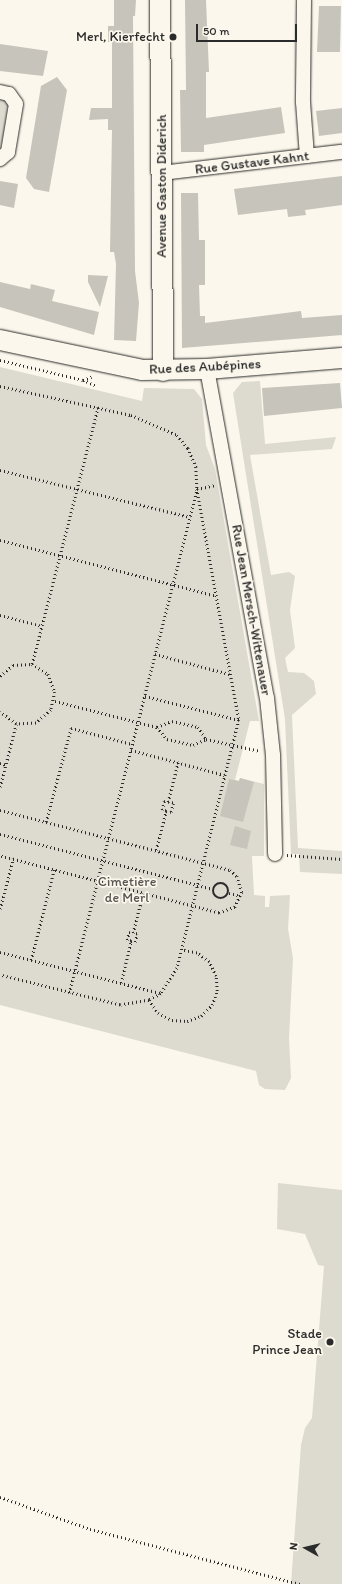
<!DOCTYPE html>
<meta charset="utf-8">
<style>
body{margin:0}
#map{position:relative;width:342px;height:1584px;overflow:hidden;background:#fbf7ec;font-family:Itim,sans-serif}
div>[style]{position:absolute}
.green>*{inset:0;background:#dddad0}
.building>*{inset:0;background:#c7c4bc}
.path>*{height:2.5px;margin-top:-1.25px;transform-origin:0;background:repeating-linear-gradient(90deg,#2b2b2b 0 1px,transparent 0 4px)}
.path>.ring{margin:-1.25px;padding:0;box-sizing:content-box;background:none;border:2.5px solid #2b2b2b;border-radius:50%}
.roads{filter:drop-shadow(0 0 1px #2b2b2b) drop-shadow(0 0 1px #2b2b2b)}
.street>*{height:14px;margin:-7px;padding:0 7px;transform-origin:7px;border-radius:7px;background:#fbf7ec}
.secondary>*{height:20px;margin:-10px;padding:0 10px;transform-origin:10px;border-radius:10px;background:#fbf7ec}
.dots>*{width:11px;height:11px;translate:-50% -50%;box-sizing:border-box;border:2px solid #fbf7ec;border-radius:50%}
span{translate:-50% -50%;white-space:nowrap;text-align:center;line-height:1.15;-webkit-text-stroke:3.5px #fbf7ec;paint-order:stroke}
.poi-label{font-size:14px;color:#2b2b2b}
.right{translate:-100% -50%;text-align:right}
.street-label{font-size:14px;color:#2b2b2b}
.park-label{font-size:14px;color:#585754}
.north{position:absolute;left:286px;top:1528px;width:40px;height:40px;-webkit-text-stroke:3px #fbf7ec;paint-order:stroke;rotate:278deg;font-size:11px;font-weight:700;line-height:16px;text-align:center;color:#2b2b2b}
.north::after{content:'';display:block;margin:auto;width:14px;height:18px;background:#2b2b2b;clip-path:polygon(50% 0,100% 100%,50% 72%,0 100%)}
.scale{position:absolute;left:196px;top:24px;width:101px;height:18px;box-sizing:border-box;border:2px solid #2b2b2b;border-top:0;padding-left:5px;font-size:12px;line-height:14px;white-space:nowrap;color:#2b2b2b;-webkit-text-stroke:3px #fbf7ec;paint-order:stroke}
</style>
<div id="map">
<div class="green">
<div style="clip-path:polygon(0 98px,6px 100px,10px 105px,0 151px)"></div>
<div style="clip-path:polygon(0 367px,142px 401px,144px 388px,194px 389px,202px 399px,206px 445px,215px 469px,259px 721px,250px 721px,235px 780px,239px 781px,240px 778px,264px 784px,264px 856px,252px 856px,254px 895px,265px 896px,265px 907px,269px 907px,270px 896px,290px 895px,288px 929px,293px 958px,289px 1038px,291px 1078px,285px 1090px,265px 1089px,259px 1085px,256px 1071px,0 1005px)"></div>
<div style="clip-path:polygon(260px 381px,265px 444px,336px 437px,332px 449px,250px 455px,271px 575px,289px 572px,295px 576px,290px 610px,295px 648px,285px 658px,288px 672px,304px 673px,314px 681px,316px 694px,292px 715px,298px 848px,342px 851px,342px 874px,300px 872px,299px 854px,291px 854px,285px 719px,233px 393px,242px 382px)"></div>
<div style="clip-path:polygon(278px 1183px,342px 1190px,342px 1584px,291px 1584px,301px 1445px,305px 1428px,312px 1418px,324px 1266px,318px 1265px,305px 1234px,277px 1229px)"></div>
</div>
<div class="building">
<div style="clip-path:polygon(114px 0,136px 0,135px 16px,133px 16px,135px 271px,139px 303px,136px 341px,114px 340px,116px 264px,114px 252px,110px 252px,112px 130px,108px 130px,108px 119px,89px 120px,91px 108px,112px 108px,112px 42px,108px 42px,108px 26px,114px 26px)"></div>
<div style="clip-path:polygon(185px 0,206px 0,209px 72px,206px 72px,206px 118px,281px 107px,285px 133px,204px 145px,204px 152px,181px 152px,180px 90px,186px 90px)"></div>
<div style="clip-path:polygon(319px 6px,341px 6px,340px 52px,317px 52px)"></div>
<div style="clip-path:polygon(0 44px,48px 51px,43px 76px,0 71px)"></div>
<div style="clip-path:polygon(57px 77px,67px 90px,49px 192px,34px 189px,26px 178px,41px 86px)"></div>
<div style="clip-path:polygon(342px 108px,342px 133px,319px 136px,316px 111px)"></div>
<div style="clip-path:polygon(342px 176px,342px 205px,305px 210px,306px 215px,288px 217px,287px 209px,238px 215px,234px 189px)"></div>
<div style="clip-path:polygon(0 181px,18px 184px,14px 208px,0 205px)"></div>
<div style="clip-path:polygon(181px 193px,198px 193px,199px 240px,205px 240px,205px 285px,199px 285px,200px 316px,205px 316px,205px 323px,301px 311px,302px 318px,342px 315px,342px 335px,182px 348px)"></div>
<div style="clip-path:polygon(88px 275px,108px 276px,100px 307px,88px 282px)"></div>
<div style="clip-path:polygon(0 282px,30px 289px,31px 284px,55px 290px,52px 301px,99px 312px,94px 335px,0 307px)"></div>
<div style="clip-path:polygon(340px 383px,342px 408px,264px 416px,262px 388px)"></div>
<div style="clip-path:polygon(240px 778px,254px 782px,243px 822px,220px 816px,229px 779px,239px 781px)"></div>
<div style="clip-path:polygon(235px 826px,251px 831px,247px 849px,230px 845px)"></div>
</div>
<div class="path">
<div style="left:0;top:360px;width:85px;rotate:13.5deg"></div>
<div style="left:83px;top:380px;width:9px;rotate:-21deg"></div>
<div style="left:83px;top:380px;width:15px;rotate:23deg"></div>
<div style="left:0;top:386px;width:134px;rotate:12.5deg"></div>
<div style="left:131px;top:415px;width:50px;rotate:23.5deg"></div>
<div style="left:177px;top:435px;width:17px;rotate:50deg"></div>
<div style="left:188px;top:448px;width:21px;rotate:67deg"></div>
<div style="left:196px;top:467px;width:22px;rotate:87deg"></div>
<div style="left:197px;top:489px;width:235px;rotate:79.7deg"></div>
<div style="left:239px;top:720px;width:256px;rotate:104deg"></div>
<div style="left:177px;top:968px;width:31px;rotate:122deg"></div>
<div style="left:161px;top:994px;width:13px;rotate:153deg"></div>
<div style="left:149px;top:1000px;width:29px;rotate:170deg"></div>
<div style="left:120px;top:1005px;width:124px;rotate:-166deg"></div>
<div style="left:0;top:470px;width:196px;rotate:13.9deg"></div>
<div style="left:0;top:540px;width:223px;rotate:14.5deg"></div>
<div style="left:0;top:615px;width:43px;rotate:14.7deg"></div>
<div style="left:155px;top:654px;width:77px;rotate:15.1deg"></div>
<div style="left:32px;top:664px;width:265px;rotate:-75.6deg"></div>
<div style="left:0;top:676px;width:17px;rotate:-40deg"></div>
<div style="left:13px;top:665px;width:19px;rotate:-3deg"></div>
<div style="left:32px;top:664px;width:19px;rotate:32deg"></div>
<div style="left:48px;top:674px;width:19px;rotate:69deg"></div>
<div style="left:55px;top:692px;width:18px;rotate:103deg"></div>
<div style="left:51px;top:710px;width:20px;rotate:139deg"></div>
<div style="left:36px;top:723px;width:20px;rotate:177deg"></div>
<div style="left:16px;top:724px;width:20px;rotate:-143deg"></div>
<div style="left:145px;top:696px;width:97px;rotate:14.3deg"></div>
<div style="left:55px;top:701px;width:105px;rotate:14.3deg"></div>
<div style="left:157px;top:727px;width:16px;rotate:50deg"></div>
<div style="left:167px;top:739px;width:27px;rotate:13deg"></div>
<div style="left:193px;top:745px;width:14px;rotate:-25deg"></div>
<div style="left:206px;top:739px;width:55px;rotate:12.5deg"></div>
<div style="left:157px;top:727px;width:16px;rotate:-22deg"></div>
<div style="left:172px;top:721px;width:27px;rotate:13deg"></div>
<div style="left:198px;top:727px;width:14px;rotate:56deg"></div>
<div style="left:131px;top:750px;width:97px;rotate:14.9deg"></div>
<div style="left:0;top:763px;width:6px;rotate:18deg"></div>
<div style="left:0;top:787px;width:65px;rotate:-75.7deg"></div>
<div style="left:0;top:810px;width:238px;rotate:14.6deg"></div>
<div style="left:230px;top:870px;width:9px;rotate:41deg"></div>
<div style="left:237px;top:876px;width:17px;rotate:73deg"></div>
<div style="left:242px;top:892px;width:17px;rotate:115deg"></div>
<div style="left:235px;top:907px;width:17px;rotate:159deg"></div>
<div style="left:219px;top:913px;width:226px;rotate:-165.4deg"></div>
<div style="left:166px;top:811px;width:5px;rotate:11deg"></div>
<div style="left:171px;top:812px;width:9px;rotate:-77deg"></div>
<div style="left:173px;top:803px;width:5px;rotate:-169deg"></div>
<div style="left:46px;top:822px;width:97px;rotate:-75.1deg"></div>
<div style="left:71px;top:728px;width:63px;rotate:14.7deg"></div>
<div style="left:0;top:834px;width:220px;rotate:14.5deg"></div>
<div style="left:156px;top:850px;width:40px;rotate:-75.6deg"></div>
<div style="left:166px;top:811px;width:4px;rotate:-166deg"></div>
<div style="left:162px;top:810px;width:9px;rotate:-77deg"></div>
<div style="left:164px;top:801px;width:4px;rotate:14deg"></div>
<div style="left:168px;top:802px;width:41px;rotate:-76deg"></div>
<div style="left:287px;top:855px;width:55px;rotate:4.2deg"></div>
<div class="ring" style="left:213px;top:883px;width:13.5px;height:13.5px"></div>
<div style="left:229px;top:893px;width:12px;rotate:14deg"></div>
<div style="left:0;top:909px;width:52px;rotate:-75.4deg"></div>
<div style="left:131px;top:941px;width:4px;rotate:14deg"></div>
<div style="left:135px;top:942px;width:8px;rotate:-76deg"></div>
<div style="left:137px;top:934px;width:4px;rotate:-166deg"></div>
<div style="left:0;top:952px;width:165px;rotate:14.4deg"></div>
<div style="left:31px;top:960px;width:93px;rotate:-75.7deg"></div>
<div style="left:121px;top:983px;width:43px;rotate:-76.6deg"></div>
<div style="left:131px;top:941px;width:4px;rotate:-166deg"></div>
<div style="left:127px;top:940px;width:8px;rotate:-76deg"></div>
<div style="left:129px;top:932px;width:4px;rotate:14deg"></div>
<div style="left:133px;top:933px;width:41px;rotate:-76deg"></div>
<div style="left:69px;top:993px;width:520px;rotate:-75.75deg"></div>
<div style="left:197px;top:489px;width:19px;rotate:-12deg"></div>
<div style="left:149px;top:1000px;width:16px;rotate:55deg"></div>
<div style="left:158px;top:1013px;width:16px;rotate:27deg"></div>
<div style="left:172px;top:1020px;width:15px;rotate:4deg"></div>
<div style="left:187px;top:1021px;width:15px;rotate:-20deg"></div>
<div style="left:201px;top:1016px;width:16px;rotate:-45deg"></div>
<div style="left:212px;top:1005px;width:15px;rotate:-70deg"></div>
<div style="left:217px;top:991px;width:15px;rotate:-94deg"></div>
<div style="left:216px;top:976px;width:16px;rotate:-117deg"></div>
<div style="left:209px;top:962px;width:15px;rotate:-143deg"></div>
<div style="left:197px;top:953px;width:15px;rotate:-169deg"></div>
<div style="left:0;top:1497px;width:96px;rotate:19.6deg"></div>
<div style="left:90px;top:1529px;width:217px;rotate:14.7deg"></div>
</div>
<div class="roads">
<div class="street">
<div style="left:304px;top:0;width:102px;rotate:90.6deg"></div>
<div style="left:303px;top:102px;width:54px;rotate:85.8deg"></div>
<div style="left:0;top:92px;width:9px;rotate:13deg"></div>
<div style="left:9px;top:94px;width:12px;rotate:55deg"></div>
<div style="left:16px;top:104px;width:49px;rotate:99.5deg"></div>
<div style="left:8px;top:152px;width:11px;rotate:139deg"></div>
<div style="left:162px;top:173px;width:181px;rotate:-6.7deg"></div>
<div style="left:207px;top:369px;width:334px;rotate:79.7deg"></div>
<div style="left:267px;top:698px;width:57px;rotate:84deg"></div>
<div style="left:273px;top:755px;width:99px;rotate:88.8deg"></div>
</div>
<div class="secondary">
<div style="left:160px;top:0;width:371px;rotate:89.5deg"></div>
<div style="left:0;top:340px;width:145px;rotate:11.9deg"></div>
<div style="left:142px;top:370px;width:65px;rotate:-0.9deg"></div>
<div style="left:207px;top:369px;width:135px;rotate:-4.7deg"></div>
</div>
</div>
<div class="dots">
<div style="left:173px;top:37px;background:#2b2b2b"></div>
<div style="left:330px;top:1342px;background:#2b2b2b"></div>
</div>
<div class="poi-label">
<span class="right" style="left:165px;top:37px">Merl, Kierfecht</span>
<span class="right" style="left:322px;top:1342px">Stade<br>Prince Jean</span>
</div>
<div class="street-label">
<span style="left:252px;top:163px;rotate:-7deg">Rue Gustave Kahnt</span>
<span style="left:162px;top:186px;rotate:-90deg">Avenue Gaston Diderich</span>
<span style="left:205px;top:367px;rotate:-3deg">Rue des Aubépines</span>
<span style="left:251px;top:610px;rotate:80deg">Rue Jean Mersch-Wittenauer</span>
</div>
<div class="park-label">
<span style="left:127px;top:890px">Cimetière<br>de Merl</span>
</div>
<div class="north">N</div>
<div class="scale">50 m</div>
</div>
